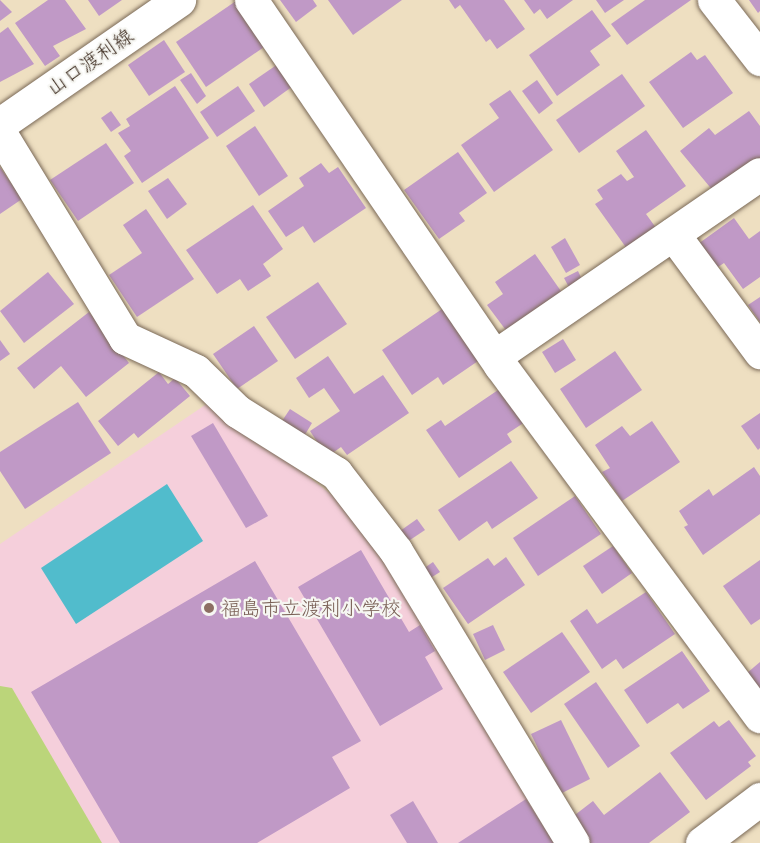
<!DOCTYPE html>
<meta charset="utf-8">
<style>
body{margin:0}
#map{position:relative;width:760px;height:843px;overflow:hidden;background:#eedfc1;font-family:Sriracha,"Klee One",sans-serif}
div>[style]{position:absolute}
.built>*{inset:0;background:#f5cfdb}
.green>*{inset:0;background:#bbd57a}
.water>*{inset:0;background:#51bccc}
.building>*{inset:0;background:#c099c6}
.roads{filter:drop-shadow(0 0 2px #7a6957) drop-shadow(0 0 2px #7a6957)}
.minor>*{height:33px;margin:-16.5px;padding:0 16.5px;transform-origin:16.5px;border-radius:16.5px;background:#fff}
.secondary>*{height:33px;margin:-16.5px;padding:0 16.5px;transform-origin:16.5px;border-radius:16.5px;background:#fff}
.dots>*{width:16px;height:16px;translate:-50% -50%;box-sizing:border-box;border:3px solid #f6f6f2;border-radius:50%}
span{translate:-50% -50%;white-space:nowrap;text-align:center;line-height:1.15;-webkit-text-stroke:4.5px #f6f6f2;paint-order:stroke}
.street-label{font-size:20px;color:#3b2a1e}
.education-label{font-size:20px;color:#785e54}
.left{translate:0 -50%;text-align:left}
</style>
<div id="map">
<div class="built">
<div style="clip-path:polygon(211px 401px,332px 495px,372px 535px,565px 843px,0 843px,0 544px)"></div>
</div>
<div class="green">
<div style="clip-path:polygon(0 686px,12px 688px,102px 843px,0 843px)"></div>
</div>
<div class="water">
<div style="clip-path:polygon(167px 484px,203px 541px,76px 624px,41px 568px)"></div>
</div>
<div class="building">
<div style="clip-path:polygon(0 0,12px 12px,0 21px)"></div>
<div style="clip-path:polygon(48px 0,65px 0,86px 29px,53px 46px,60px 56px,45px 66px,15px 23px)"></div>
<div style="clip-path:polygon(88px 0,122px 0,99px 16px)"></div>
<div style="clip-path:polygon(280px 0,313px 0,317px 6px,296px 22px)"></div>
<div style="clip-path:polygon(328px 0,402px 0,353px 35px)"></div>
<div style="clip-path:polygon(449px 0,504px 0,525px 29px,497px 49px,490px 39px,486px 42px,460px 5px,455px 9px)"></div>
<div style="clip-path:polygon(524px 0,573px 0,547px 19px,540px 9px,534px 14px)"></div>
<div style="clip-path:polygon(596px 0,624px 0,605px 13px)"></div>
<div style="clip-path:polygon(645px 0,691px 0,627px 45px,611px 24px)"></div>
<div style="clip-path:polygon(749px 0,760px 0,760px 11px,758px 13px)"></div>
<div style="clip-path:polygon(236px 1px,267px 45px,206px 87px,176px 42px)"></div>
<div style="clip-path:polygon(592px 10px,611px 36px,590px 51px,600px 65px,557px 96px,529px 55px)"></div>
<div style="clip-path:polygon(8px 27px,34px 64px,0 82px,0 33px)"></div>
<div style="clip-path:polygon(164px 40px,185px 72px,149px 96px,128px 65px)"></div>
<div style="clip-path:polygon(691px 52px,697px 60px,705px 55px,733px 93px,683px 128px,649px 82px)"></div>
<div style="clip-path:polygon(278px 64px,293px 86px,264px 107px,249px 84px)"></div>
<div style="clip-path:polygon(191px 73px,206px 96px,197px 104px,180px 80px)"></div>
<div style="clip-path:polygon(622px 74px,645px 106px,579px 153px,556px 120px)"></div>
<div style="clip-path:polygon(537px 80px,553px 103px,539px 114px,522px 91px)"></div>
<div style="clip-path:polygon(175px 86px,209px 138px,142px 183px,124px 156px,131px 151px,118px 133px,130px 126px,126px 119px)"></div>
<div style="clip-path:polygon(238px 86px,255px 111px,217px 137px,200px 112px)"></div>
<div style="clip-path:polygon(510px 90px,553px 150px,494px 192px,461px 145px,499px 118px,489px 104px)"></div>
<div style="clip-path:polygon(111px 111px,121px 125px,111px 132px,101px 118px)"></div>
<div style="clip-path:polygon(749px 111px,760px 126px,760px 159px,714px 192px,680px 151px,709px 128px,715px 135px)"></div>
<div style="clip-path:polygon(255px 126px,288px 176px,259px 196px,226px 146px)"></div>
<div style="clip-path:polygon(646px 130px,686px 186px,646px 214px,659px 232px,630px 253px,595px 204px,603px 199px,597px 190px,621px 174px,627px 181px,634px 177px,616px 151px)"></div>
<div style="clip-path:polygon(106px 143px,134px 183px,78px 221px,50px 180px)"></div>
<div style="clip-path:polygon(458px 152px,487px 193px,459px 213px,465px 221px,439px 239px,404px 190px)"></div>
<div style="clip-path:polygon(321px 163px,329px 173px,338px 167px,366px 208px,314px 243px,303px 226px,286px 237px,268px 211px,304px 186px,299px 178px)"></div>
<div style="clip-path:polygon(0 167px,22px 199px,0 214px)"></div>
<div style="clip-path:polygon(168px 178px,187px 204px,167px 219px,148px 191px)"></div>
<div style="clip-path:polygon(253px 205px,283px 249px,263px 264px,271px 276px,248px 291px,240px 279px,217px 294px,186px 250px)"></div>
<div style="clip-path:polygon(146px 209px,194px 279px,137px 317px,109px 275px,142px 253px,123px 225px)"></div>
<div style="clip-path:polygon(734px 218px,749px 239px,760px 231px,760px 277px,743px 289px,724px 263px,715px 269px,698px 244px)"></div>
<div style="clip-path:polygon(565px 238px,580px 265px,566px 273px,551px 247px)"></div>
<div style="clip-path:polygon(535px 254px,563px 294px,508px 333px,487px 305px,503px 294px,495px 282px)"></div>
<div style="clip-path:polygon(578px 271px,585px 286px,572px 293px,564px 278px)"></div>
<div style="clip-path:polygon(48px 272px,74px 304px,24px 343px,0 311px)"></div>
<div style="clip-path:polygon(318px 282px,347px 324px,295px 359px,266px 317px)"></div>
<div style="clip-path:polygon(760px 297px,760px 322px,748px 305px)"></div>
<div style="clip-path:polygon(445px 307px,481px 359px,443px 385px,438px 377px,412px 395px,382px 350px)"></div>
<div style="clip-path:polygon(89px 312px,129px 363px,86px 397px,61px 366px,34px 389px,17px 368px)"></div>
<div style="clip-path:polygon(254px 326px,278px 361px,237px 389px,213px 354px)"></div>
<div style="clip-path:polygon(563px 339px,576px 360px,555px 373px,542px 352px)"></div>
<div style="clip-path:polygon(0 340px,10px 354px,0 361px)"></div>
<div style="clip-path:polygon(615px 351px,642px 390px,586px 428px,560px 389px)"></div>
<div style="clip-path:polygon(328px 356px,354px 394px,383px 375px,409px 413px,347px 455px,341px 447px,327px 457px,310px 431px,340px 411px,324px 388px,309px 398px,296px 378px)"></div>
<div style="clip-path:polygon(159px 372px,168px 384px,175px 378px,190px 396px,138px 438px,134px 433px,118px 446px,98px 421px)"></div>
<div style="clip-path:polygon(501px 388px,525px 422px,507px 434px,512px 442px,459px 478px,426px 430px,441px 420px,445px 426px)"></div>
<div style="clip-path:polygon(78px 402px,111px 453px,25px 509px,0 471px,0 452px)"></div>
<div style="clip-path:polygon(290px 409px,312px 423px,303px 438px,280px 424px)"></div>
<div style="clip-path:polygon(760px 413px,760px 448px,758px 450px,741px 426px)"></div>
<div style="clip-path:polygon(652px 421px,680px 462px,622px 501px,602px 472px,610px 468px,595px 445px,622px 426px,630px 436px)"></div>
<div style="clip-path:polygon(213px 423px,268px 516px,246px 528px,191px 436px)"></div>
<div style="clip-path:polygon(511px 461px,538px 498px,492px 529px,487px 521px,459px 541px,438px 510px)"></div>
<div style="clip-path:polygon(754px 467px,760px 476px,760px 514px,703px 555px,684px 527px,688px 525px,679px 511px,709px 489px,713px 496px)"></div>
<div style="clip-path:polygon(575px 496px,601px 534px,538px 576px,513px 538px)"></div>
<div style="clip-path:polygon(417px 519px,425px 530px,407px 542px,400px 531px)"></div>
<div style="clip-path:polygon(613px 546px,632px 573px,602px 594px,583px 566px)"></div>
<div style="clip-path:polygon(361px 550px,409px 632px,420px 625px,435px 651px,425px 657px,443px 689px,380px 726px,298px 587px)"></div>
<div style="clip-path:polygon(506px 557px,525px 585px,468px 624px,443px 588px,488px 558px,494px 566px)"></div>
<div style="clip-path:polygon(760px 560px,760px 619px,751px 625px,723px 586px)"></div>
<div style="clip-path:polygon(255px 561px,361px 741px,332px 757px,350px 788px,257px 843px,120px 843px,31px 692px)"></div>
<div style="clip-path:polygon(433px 562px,440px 572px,429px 579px,423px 569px)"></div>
<div style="clip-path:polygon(646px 592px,675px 634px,623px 669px,616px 659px,602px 669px,570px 621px,587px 609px,597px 624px)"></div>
<div style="clip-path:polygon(493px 625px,505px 650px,485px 660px,473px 634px)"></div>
<div style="clip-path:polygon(562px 632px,590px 672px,531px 713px,503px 672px)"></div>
<div style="clip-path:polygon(682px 651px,710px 691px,683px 709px,678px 703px,647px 724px,624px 690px)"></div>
<div style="clip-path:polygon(760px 662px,760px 689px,747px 673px)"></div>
<div style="clip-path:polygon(596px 682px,640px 746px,608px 768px,564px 704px)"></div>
<div style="clip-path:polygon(561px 720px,590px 779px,560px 794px,531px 734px)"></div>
<div style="clip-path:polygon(729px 720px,756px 756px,748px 762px,751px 766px,706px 800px,670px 753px,714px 721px,719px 727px)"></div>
<div style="clip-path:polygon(660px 772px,690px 812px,649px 843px,590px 843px,571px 818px,593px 801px,604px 815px)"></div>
<div style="clip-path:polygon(526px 799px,554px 843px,458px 843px)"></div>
<div style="clip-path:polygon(413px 801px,438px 843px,407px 843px,390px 815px)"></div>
</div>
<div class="roads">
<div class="minor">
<div style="left:251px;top:0;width:442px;rotate:55.7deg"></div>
<div style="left:500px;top:365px;width:437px;rotate:53.5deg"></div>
<div style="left:714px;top:0;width:75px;rotate:52.1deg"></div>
<div style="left:0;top:133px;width:240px;rotate:58.6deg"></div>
<div style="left:125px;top:338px;width:78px;rotate:24.9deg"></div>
<div style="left:196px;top:371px;width:57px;rotate:44.3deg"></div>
<div style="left:237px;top:411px;width:117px;rotate:32.1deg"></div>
<div style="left:336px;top:473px;width:98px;rotate:52.4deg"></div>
<div style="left:396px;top:551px;width:341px;rotate:58.8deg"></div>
<div style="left:673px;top:234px;width:147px;rotate:53.6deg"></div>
<div style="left:495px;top:356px;width:321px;rotate:-34.5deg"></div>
</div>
<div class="secondary">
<div style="left:0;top:124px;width:218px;rotate:-34.7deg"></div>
<div style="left:702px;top:843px;width:73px;rotate:-37.2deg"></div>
</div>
</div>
<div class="dots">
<div style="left:209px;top:608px;background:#8d6e63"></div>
</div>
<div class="street-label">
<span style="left:90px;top:62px;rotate:-35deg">山口渡利線</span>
</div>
<div class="education-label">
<span class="left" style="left:221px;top:608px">福島市立渡利小学校</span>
</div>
</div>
